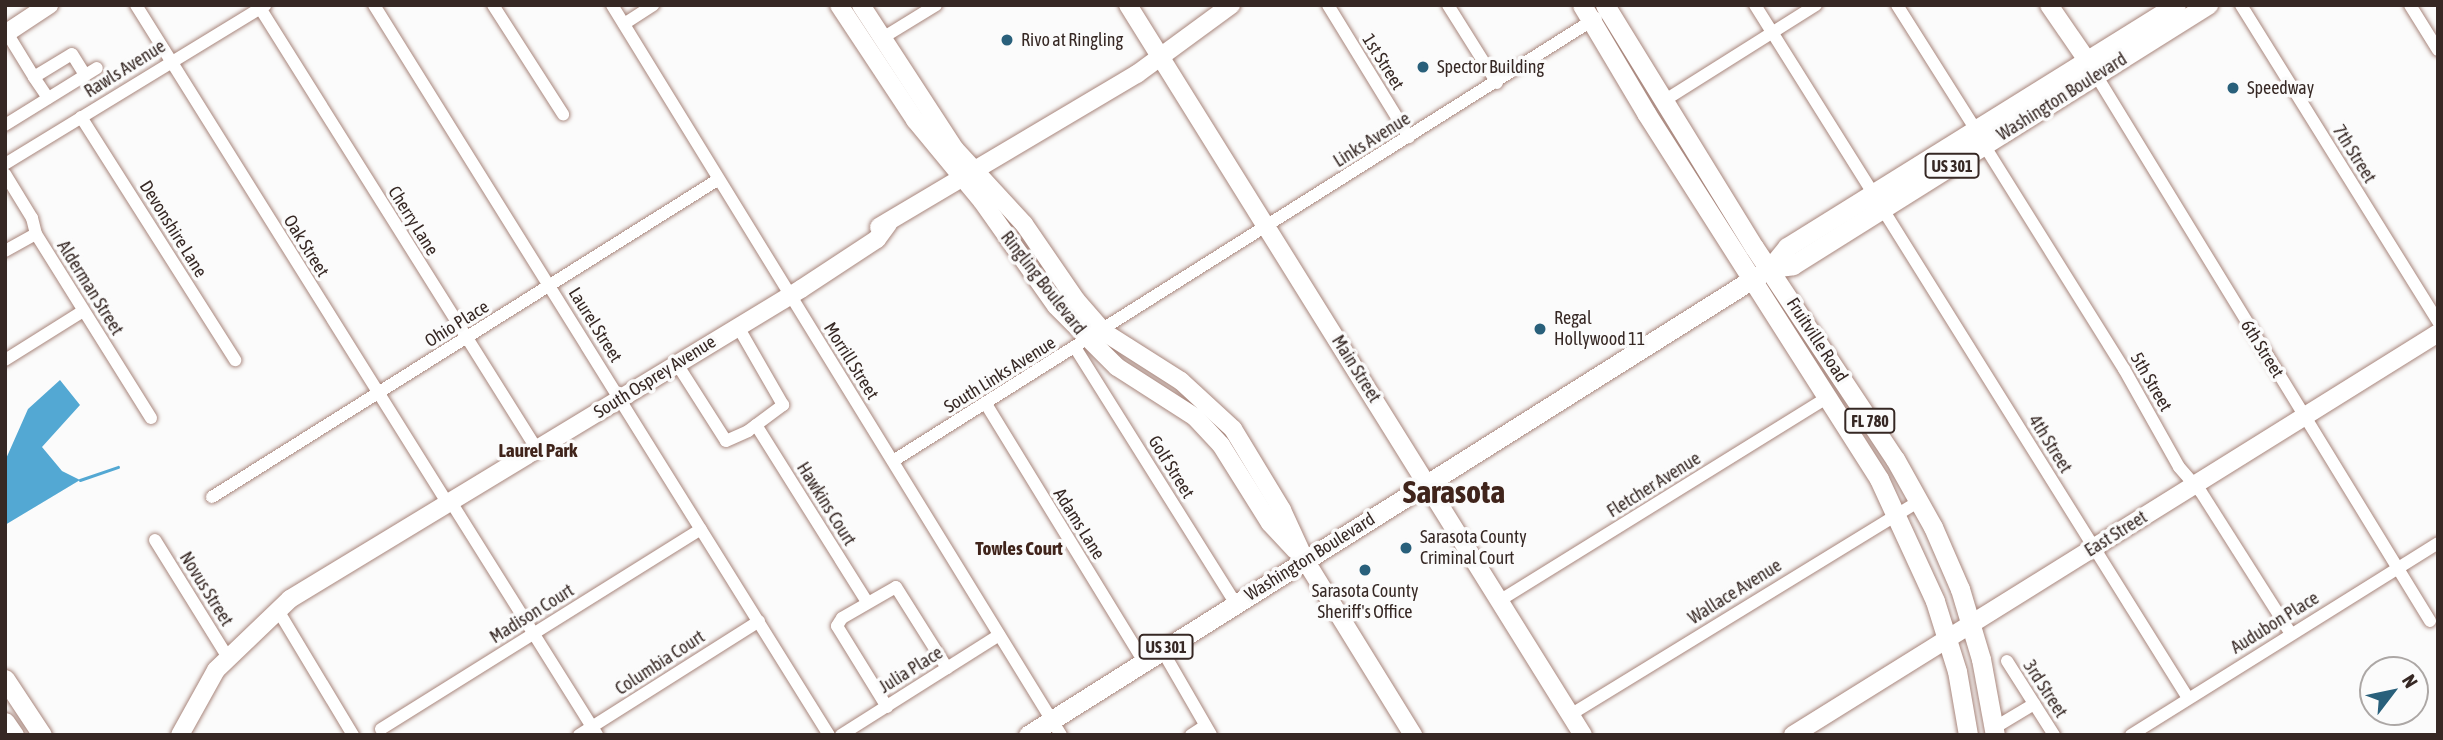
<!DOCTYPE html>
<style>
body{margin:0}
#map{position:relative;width:2443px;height:740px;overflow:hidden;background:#fbfbfb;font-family:"Asap Condensed",sans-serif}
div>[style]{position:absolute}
.water>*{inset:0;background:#53a8d3}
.stream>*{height:2.5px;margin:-1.25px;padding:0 1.25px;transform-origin:1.25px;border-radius:1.25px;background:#53a8d3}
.roads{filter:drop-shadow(0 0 2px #a8867c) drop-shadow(0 0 2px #a8867c)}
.street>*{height:12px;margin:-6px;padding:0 6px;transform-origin:6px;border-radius:6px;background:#fff}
.secondary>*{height:18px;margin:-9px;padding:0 9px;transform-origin:9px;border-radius:9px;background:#fff}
.primary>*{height:19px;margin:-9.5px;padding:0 9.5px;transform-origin:9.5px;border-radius:9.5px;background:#fff}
.dots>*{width:19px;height:19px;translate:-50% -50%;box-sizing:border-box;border:4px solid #fbfbfb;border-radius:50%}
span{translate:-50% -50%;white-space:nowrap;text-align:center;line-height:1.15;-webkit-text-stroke:7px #fbfbfb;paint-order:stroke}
.shield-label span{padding:2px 5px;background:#fbfbfb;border:2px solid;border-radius:5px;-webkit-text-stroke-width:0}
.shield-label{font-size:16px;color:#362824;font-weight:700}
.poi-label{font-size:18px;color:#362824}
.left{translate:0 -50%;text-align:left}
.street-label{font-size:18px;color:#362824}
.neighbourhood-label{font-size:19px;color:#40241b;font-weight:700}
.town-label{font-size:32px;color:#40241b;font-weight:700}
.frame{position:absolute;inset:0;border:7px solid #362824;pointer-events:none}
.north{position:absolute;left:2359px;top:656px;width:70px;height:70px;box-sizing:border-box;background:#fbfbfb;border:2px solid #aca7a5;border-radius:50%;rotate:58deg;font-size:19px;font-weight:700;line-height:28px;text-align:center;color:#362824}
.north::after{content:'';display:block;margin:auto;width:24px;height:32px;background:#29607b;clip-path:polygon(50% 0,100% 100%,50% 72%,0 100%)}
</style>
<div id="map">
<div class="water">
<div style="clip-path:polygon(60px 380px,80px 405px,42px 447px,62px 471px,80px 480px,5px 525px,5px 461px,28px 409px)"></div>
</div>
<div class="stream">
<div style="left:80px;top:480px;width:40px;rotate:-18.9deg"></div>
</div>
<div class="roads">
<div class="street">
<div style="left:136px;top:5px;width:589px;rotate:57.98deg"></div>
<div style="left:374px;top:5px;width:860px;rotate:58.07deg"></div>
<div style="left:493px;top:5px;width:130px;rotate:57.3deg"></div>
<div style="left:612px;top:5px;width:857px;rotate:58.41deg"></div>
<div style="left:1328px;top:5px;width:155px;rotate:58.5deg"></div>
<div style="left:1448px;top:5px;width:92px;rotate:57.9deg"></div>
<div style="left:1755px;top:5px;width:224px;rotate:57.9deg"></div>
<div style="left:1897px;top:5px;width:148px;rotate:57.7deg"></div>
<div style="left:2241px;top:5px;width:373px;rotate:58.1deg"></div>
<div style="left:2410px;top:5px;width:53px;rotate:58.1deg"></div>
<div style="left:260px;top:8px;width:523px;rotate:57.89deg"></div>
<div style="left:624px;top:24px;width:35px;rotate:-33deg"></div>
<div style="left:7px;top:33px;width:52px;rotate:58.5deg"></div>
<div style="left:884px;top:37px;width:61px;rotate:-31.6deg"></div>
<div style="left:2096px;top:75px;width:640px;rotate:58.54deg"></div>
<div style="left:48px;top:98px;width:25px;rotate:-124deg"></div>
<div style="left:34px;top:77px;width:44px;rotate:-31.2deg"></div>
<div style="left:72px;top:54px;width:25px;rotate:58deg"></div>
<div style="left:1662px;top:102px;width:182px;rotate:-32.2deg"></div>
<div style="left:81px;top:117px;width:288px;rotate:57.6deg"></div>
<div style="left:5px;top:125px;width:108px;rotate:-31.8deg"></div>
<div style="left:1984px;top:145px;width:264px;rotate:58deg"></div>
<div style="left:2124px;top:369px;width:112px;rotate:60.7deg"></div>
<div style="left:2179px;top:467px;width:33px;rotate:49deg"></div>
<div style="left:2201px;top:492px;width:168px;rotate:57.6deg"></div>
<div style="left:5px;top:164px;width:305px;rotate:-31.4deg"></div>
<div style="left:5px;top:174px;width:52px;rotate:58.5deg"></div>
<div style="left:32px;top:218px;width:16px;rotate:76deg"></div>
<div style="left:36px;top:234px;width:217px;rotate:58deg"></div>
<div style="left:1882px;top:208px;width:578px;rotate:58.02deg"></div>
<div style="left:5px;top:251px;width:35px;rotate:-29deg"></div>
<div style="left:1076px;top:349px;width:301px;rotate:57.9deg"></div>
<div style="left:5px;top:360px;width:92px;rotate:-32.1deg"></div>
<div style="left:677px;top:364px;width:91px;rotate:57.5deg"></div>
<div style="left:726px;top:441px;width:24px;rotate:-24deg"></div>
<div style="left:748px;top:431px;width:44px;rotate:-36.6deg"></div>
<div style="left:783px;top:405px;width:92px;rotate:-119.9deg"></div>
<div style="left:986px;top:404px;width:303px;rotate:58.5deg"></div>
<div style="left:756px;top:425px;width:209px;rotate:57.9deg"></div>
<div style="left:893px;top:461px;width:831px;rotate:-32.22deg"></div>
<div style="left:212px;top:497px;width:598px;rotate:-32.1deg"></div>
<div style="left:451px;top:502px;width:275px;rotate:57.9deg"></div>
<div style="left:155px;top:540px;width:137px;rotate:58.2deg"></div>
<div style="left:1499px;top:601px;width:387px;rotate:-31.8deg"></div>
<div style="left:279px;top:612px;width:144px;rotate:59deg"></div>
<div style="left:1162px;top:650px;width:98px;rotate:60deg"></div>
<div style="left:2007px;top:661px;width:88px;rotate:57.6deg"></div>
<div style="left:887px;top:707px;width:95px;rotate:-121.7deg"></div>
<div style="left:837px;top:626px;width:9px;rotate:-58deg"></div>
<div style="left:842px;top:618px;width:62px;rotate:-29.9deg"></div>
<div style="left:896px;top:587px;width:96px;rotate:57.8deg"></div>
<div style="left:1570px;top:715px;width:409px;rotate:-31.5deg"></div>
<div style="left:1994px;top:728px;width:47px;rotate:-31deg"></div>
<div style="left:381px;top:729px;width:377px;rotate:-32deg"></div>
<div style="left:579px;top:735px;width:213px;rotate:-32.3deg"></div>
<div style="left:841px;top:735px;width:187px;rotate:-32.3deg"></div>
<div style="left:1191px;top:735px;width:17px;rotate:-33deg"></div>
<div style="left:2131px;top:735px;width:362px;rotate:-32deg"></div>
</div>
<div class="secondary">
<div style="left:839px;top:5px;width:138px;rotate:56.5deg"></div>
<div style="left:915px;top:120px;width:105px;rotate:50.4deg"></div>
<div style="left:982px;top:201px;width:128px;rotate:54.8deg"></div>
<div style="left:1056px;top:306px;width:86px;rotate:45deg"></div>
<div style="left:1117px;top:367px;width:93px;rotate:32.7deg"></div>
<div style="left:1195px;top:417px;width:38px;rotate:47deg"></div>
<div style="left:1221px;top:445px;width:92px;rotate:57.9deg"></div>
<div style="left:1270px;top:523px;width:37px;rotate:47deg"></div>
<div style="left:861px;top:5px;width:172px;rotate:56.9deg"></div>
<div style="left:955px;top:149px;width:102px;rotate:47.4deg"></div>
<div style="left:1024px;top:224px;width:92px;rotate:55.6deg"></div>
<div style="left:1076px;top:300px;width:43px;rotate:48.8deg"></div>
<div style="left:1104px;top:332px;width:91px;rotate:32.5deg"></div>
<div style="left:1181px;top:381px;width:71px;rotate:42.7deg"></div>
<div style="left:1233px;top:429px;width:95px;rotate:58.8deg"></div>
<div style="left:1282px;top:510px;width:55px;rotate:65.3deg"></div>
<div style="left:1305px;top:560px;width:206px;rotate:58.3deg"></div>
<div style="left:1128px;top:5px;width:860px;rotate:58.07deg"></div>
<div style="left:2049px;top:5px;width:67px;rotate:55.4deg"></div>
<div style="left:5px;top:34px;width:53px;rotate:-33.4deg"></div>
<div style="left:879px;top:227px;width:300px;rotate:-30.7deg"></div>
<div style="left:1137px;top:74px;width:117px;rotate:-36.3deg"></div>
<div style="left:180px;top:735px;width:74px;rotate:-61deg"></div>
<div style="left:216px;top:670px;width:103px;rotate:-43.8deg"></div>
<div style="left:290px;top:599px;width:598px;rotate:-31.24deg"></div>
<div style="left:801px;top:289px;width:91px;rotate:-33.3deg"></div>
<div style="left:877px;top:239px;width:19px;rotate:-54deg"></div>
<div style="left:1793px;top:735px;width:760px;rotate:-31.93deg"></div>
</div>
<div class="primary">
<div style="left:1582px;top:5px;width:126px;rotate:59.3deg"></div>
<div style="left:1646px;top:113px;width:434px;rotate:57.5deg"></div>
<div style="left:1879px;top:479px;width:134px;rotate:65.3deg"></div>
<div style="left:1935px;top:601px;width:73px;rotate:72.6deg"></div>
<div style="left:1957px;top:671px;width:65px;rotate:80.2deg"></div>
<div style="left:1605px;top:5px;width:284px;rotate:58.4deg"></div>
<div style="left:1754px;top:247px;width:255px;rotate:56.4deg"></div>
<div style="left:1895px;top:459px;width:78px;rotate:60.8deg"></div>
<div style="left:1933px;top:527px;width:68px;rotate:66.5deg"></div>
<div style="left:1960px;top:589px;width:73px;rotate:73.3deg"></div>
<div style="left:1981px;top:659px;width:77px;rotate:79.6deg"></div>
<div style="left:1770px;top:268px;width:23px;rotate:-7deg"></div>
<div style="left:1793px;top:265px;width:490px;rotate:-32.1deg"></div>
<div style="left:5px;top:679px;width:67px;rotate:56.5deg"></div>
<div style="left:5px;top:722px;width:16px;rotate:55deg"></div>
<div style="left:1028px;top:735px;width:877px;rotate:-32.19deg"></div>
<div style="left:1770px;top:268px;width:27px;rotate:-51deg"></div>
<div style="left:1787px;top:247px;width:458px;rotate:-31.9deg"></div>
</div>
</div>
<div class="dots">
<div style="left:1007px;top:40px;background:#29607b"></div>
<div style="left:1423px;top:67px;background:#29607b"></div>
<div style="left:2233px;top:88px;background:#29607b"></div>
<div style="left:1540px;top:329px;background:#29607b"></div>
<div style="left:1406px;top:548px;background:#29607b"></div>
<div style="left:1365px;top:570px;background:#29607b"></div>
</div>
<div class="shield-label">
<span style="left:1952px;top:166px">US 301</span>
<span style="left:1870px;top:421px">FL 780</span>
<span style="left:1166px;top:647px">US 301</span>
</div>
<div class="poi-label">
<span class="left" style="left:1021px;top:40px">Rivo at Ringling</span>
<span class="left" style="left:1437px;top:67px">Spector Building</span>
<span class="left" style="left:2247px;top:88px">Speedway</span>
<span class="left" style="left:1554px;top:329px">Regal<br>Hollywood 11</span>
<span class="left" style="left:1420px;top:548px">Sarasota County<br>Criminal Court</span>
<span style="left:1365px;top:602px">Sarasota County<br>Sheriff's Office</span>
</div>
<div class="street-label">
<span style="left:1383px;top:62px;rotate:58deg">1st Street</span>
<span style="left:125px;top:69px;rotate:-32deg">Rawls Avenue</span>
<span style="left:2062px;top:97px;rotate:-32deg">Washington Boulevard</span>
<span style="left:1372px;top:140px;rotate:-32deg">Links Avenue</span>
<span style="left:2354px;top:154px;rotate:58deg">7th Street</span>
<span style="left:413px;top:221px;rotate:58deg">Cherry Lane</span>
<span style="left:173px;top:229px;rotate:58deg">Devonshire Lane</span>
<span style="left:306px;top:246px;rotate:58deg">Oak Street</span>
<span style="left:1043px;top:283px;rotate:52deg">Ringling Boulevard</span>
<span style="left:90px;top:288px;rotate:58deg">Alderman Street</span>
<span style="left:457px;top:324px;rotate:-32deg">Ohio Place</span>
<span style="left:595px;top:325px;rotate:58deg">Laurel Street</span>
<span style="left:1817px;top:340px;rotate:57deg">Fruitville Road</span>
<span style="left:2262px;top:349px;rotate:58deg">6th Street</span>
<span style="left:851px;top:361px;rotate:58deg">Morrill Street</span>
<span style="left:1356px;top:369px;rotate:58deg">Main Street</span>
<span style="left:1000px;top:375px;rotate:-32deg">South Links Avenue</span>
<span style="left:655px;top:377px;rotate:-32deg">South Osprey Avenue</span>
<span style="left:2151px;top:382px;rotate:60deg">5th Street</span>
<span style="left:2050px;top:444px;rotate:58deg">4th Street</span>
<span style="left:1171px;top:467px;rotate:58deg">Golf Street</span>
<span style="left:1654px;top:485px;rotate:-32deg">Fletcher Avenue</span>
<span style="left:826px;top:504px;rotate:58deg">Hawkins Court</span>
<span style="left:1079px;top:524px;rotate:58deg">Adams Lane</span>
<span style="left:2116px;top:534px;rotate:-32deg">East Street</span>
<span style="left:1310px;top:557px;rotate:-32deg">Washington Boulevard</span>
<span style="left:206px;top:589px;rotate:58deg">Novus Street</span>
<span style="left:1735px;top:592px;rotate:-32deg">Wallace Avenue</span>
<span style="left:532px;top:614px;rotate:-32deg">Madison Court</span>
<span style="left:2275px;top:623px;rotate:-32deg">Audubon Place</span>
<span style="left:660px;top:663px;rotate:-33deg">Columbia Court</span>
<span style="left:911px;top:670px;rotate:-32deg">Julia Place</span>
<span style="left:2045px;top:689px;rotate:57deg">3rd Street</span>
</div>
<div class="neighbourhood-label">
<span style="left:538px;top:451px">Laurel Park</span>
<span style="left:1019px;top:549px">Towles Court</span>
</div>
<div class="town-label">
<span style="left:1454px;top:492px">Sarasota</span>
</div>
<div class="frame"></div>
<div class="north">N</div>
</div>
